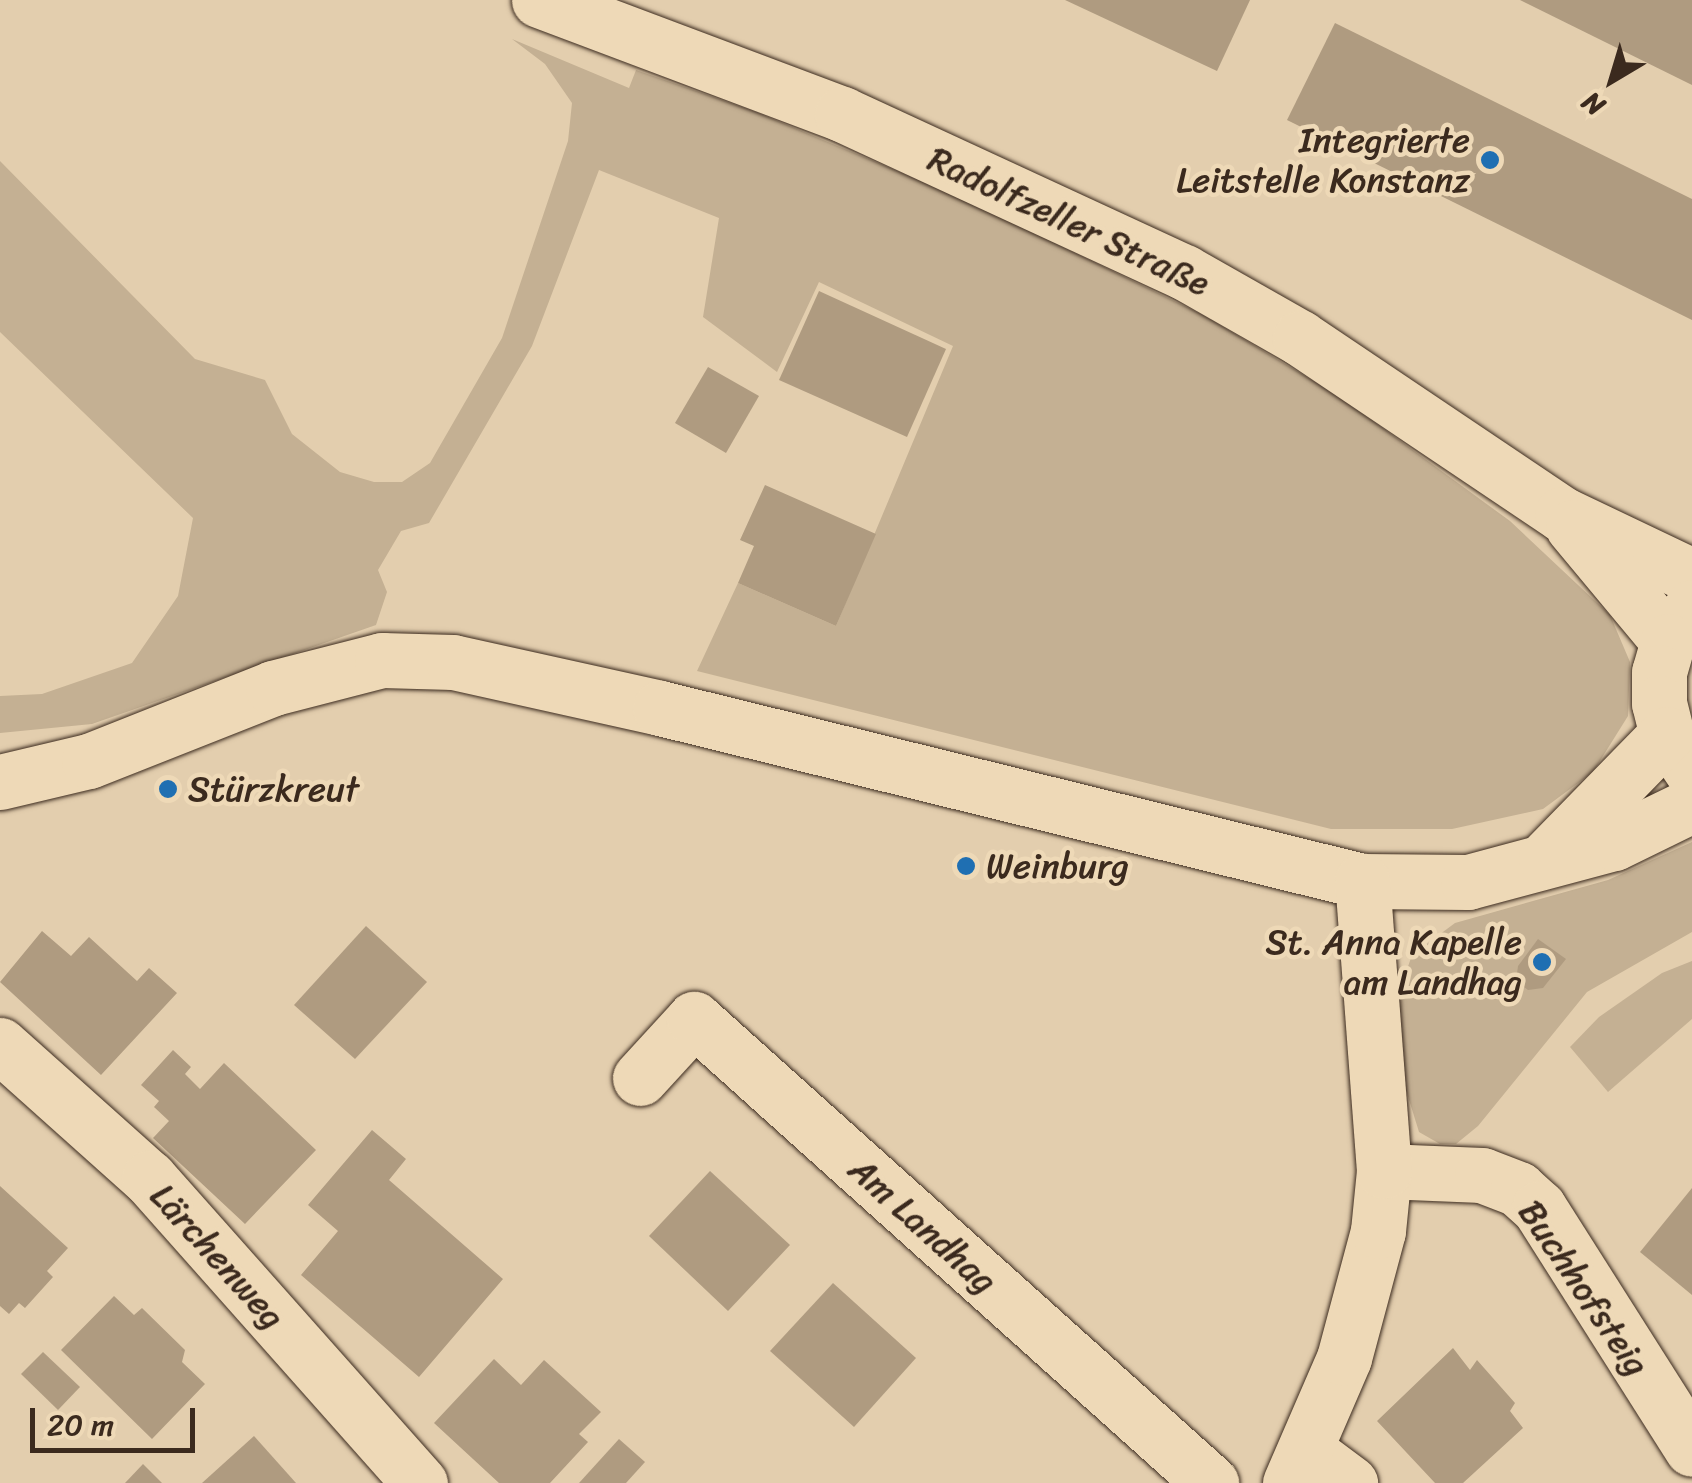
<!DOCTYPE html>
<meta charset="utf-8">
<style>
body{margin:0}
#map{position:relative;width:1692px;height:1483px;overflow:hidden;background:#e3ceae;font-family:Sriracha,sans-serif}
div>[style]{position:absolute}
.green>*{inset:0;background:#c4b093}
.building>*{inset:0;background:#af9b80}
.roads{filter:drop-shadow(0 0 2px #3b2a1e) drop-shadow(0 0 2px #3b2a1e)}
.minor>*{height:55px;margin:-27.5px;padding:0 27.5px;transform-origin:27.5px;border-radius:27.5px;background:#eed9b7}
.dots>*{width:28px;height:28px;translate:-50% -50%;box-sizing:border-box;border:5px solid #eed9b7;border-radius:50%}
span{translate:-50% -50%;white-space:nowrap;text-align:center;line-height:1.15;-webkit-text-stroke:9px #eed9b7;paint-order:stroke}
.poi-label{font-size:35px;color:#3b2a1e}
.right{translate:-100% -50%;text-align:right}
.left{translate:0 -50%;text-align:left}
.street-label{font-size:35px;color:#3b2a1e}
.north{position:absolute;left:1562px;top:30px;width:100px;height:100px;-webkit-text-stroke:8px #eed9b7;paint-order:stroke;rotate:218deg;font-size:28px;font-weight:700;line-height:40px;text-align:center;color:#3b2a1e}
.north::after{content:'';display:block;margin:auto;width:35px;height:45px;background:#3b2a1e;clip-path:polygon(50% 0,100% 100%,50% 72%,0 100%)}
.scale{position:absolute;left:30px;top:1408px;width:165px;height:45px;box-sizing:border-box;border:5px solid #3b2a1e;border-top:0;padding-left:12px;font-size:30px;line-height:35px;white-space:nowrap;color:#3b2a1e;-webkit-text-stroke:8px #eed9b7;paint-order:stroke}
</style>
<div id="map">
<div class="green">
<div style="clip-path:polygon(512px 39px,629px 88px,636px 70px,756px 112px,962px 198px,1205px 316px,1340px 397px,1510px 521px,1610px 615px,1630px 662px,1628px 716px,1593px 772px,1543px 809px,1452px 829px,1331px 829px,697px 671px,738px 583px,836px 626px,953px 346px,819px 282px,777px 372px,703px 317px,719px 218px,599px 170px,532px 346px,429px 523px,401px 531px,378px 570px,387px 592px,376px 625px,92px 724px,0 733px,0 696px,42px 694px,132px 663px,178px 596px,193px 518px,0 332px,0 161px,195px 359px,265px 380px,292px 434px,340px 472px,374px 482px,402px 482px,430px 463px,502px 338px,568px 141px,572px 103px,545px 64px)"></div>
<div style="clip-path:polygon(1692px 842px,1692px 932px,1587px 992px,1478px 1126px,1456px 1144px,1440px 1144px,1419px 1132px,1402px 1077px,1395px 1004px,1412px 955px,1455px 923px,1608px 880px)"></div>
<div style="clip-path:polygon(1692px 961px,1692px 1019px,1608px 1092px,1570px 1047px,1599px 1017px,1662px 973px)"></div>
</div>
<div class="building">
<div style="clip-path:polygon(1065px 0,1250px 0,1217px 71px)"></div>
<div style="clip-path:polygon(1520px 0,1692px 0,1692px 85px)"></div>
<div style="clip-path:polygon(1335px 23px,1692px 199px,1692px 320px,1287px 120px)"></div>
<div style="clip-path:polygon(819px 291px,946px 349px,907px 437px,779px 380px)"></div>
<div style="clip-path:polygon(708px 367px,759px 396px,726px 453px,675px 423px)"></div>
<div style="clip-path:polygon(765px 485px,876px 534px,836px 626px,738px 583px,754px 546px,740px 540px)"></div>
<div style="clip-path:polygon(366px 926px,427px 982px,355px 1059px,294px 1005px)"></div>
<div style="clip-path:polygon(42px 931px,71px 956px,89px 937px,137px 981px,149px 968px,177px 993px,101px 1075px,0 982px)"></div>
<div style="clip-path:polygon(1538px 939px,1566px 959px,1543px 988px,1528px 990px,1516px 981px,1518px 966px)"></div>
<div style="clip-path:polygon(173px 1050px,191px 1067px,185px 1074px,200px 1089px,224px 1063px,316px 1150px,245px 1224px,153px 1138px,169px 1121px,154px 1107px,159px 1101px,141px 1085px)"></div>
<div style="clip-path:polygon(372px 1130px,406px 1159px,389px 1180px,503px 1279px,419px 1377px,301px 1275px,338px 1231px,308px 1205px)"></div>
<div style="clip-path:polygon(710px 1171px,790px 1245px,728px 1311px,649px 1236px)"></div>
<div style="clip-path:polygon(0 1186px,68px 1248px,47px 1271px,53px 1277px,25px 1308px,19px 1303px,9px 1314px,0 1306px)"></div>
<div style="clip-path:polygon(1692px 1188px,1692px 1295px,1640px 1252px)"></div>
<div style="clip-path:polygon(833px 1283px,916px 1358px,854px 1427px,770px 1351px)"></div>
<div style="clip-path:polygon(114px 1296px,134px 1315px,142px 1308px,185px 1350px,182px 1362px,205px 1384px,152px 1439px,61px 1350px)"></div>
<div style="clip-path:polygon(1453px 1348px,1470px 1370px,1477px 1360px,1515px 1403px,1510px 1411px,1523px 1428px,1463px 1483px,1435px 1483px,1377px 1421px)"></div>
<div style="clip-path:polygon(43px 1352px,80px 1387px,58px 1410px,21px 1374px)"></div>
<div style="clip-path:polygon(494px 1359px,521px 1385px,544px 1360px,601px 1412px,579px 1434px,588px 1442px,550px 1483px,499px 1483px,434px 1423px)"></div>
<div style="clip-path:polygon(254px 1436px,296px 1483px,202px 1483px)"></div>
<div style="clip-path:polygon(619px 1439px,645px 1462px,626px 1483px,579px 1483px)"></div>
<div style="clip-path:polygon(143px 1464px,162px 1483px,125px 1483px)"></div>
</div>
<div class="roads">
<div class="minor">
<div style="left:539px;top:0;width:324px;rotate:20.6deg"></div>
<div style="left:842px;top:114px;width:377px;rotate:24.8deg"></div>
<div style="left:1184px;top:272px;width:133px;rotate:29.6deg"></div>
<div style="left:1300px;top:338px;width:316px;rotate:33.9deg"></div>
<div style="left:1562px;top:514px;width:144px;rotate:25.5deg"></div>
<div style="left:1573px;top:527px;width:148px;rotate:50.2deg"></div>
<div style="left:1692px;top:607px;width:42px;rotate:125.2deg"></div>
<div style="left:1668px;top:641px;width:32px;rotate:106deg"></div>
<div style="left:1659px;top:672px;width:31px;rotate:90deg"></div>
<div style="left:1659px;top:703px;width:32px;rotate:76deg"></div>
<div style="left:1667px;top:734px;width:45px;rotate:56deg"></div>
<div style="left:0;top:782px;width:91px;rotate:-13.3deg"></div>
<div style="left:89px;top:761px;width:198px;rotate:-21.6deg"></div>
<div style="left:273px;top:688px;width:113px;rotate:-14.4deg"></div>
<div style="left:382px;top:660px;width:71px;rotate:1.6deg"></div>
<div style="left:453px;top:662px;width:212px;rotate:12.5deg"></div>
<div style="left:660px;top:708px;width:723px;rotate:13.84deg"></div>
<div style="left:1362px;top:881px;width:106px;rotate:0.5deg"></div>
<div style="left:1468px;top:882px;width:151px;rotate:-15deg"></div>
<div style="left:1614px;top:843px;width:87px;rotate:-26deg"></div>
<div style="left:1546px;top:858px;width:173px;rotate:-45.7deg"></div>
<div style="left:0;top:1045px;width:200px;rotate:41.8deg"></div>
<div style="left:149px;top:1178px;width:408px;rotate:48.4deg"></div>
<div style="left:640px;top:1078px;width:80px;rotate:-47.5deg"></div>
<div style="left:694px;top:1019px;width:695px;rotate:41.91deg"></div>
<div style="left:1384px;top:1171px;width:98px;rotate:2.3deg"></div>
<div style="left:1482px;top:1175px;width:39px;rotate:21deg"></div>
<div style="left:1518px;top:1189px;width:28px;rotate:42deg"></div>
<div style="left:1539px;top:1208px;width:285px;rotate:57.6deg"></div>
<div style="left:1307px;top:1451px;width:54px;rotate:36.7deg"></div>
<div style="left:1290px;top:1483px;width:136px;rotate:-66.6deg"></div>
<div style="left:1344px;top:1358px;width:131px;rotate:-75deg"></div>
<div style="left:1378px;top:1231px;width:60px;rotate:-84.3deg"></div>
<div style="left:1384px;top:1171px;width:291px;rotate:-94.3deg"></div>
</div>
</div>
<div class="dots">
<div style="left:1490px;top:160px;background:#1f6fb2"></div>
<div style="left:168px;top:789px;background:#1f6fb2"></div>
<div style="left:966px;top:866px;background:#1f6fb2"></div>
<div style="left:1542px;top:962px;background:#1f6fb2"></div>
</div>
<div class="poi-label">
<span class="right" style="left:1470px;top:160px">Integrierte<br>Leitstelle Konstanz</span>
<span class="left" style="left:188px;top:789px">Stürzkreut</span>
<span class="left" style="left:986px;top:866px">Weinburg</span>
<span class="right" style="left:1522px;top:962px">St. Anna Kapelle<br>am Landhag</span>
</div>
<div class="street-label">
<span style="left:1069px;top:221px;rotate:25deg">Radolfzeller Straße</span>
<span style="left:923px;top:1225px;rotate:42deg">Am Landhag</span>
<span style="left:218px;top:1256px;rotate:48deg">Lärchenweg</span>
<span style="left:1584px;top:1288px;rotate:56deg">Buchhofsteig</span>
</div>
<div class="north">N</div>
<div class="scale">20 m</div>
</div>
